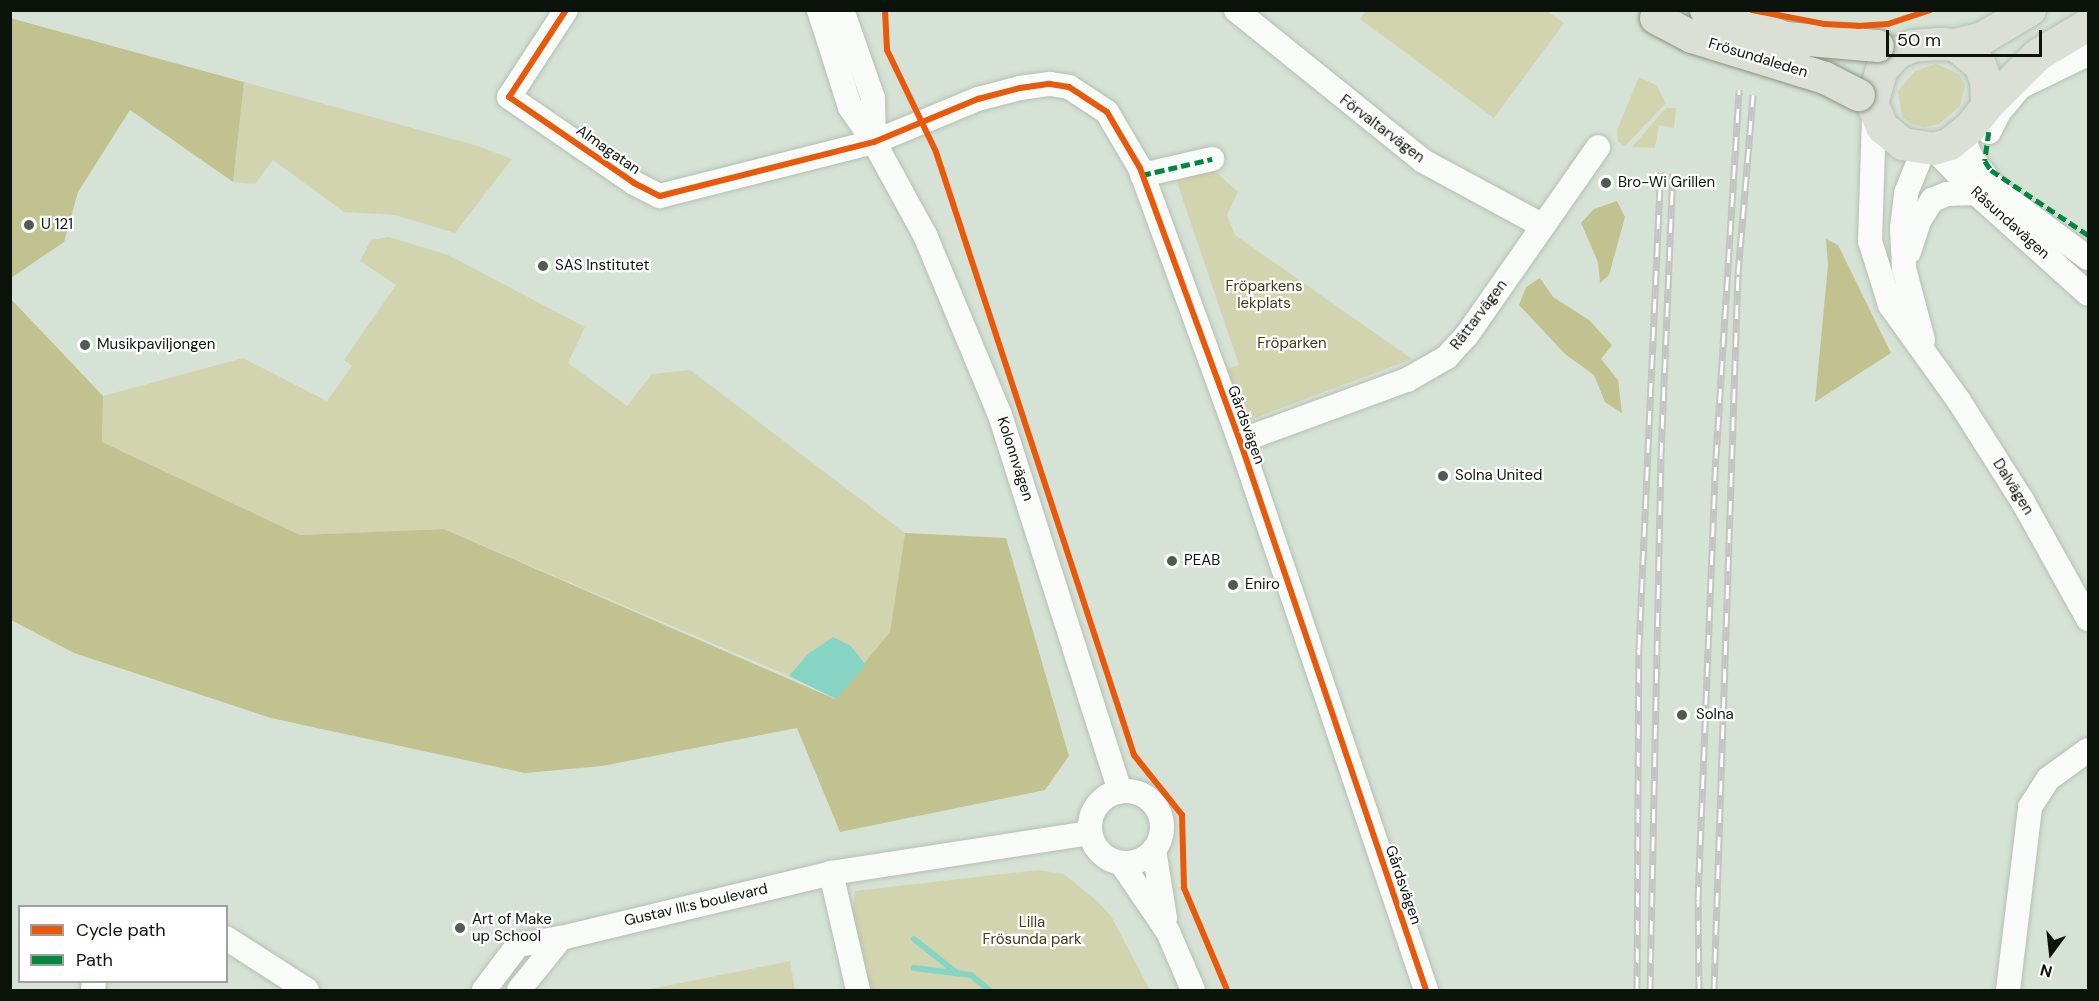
<!DOCTYPE html>
<meta charset="utf-8">
<style>
body{margin:0}
#map{position:relative;width:2099px;height:1001px;overflow:hidden;background:#d6e2d5;font-family:"DM Sans",sans-serif}
div>[style]{position:absolute}
.green>*{inset:0;background:#d1d4ae}
.forest>*{inset:0;background:#c1c290}
.water>*{inset:0;background:#86d5c4}
.stream>*{height:6px;margin:-3px;padding:0 3px;transform-origin:3px;border-radius:3px;background:#86d5c4}
.roads{filter:drop-shadow(0 0 2px #b5bfb4) drop-shadow(0 0 2px #b5bfb4)}
.minor>*{height:24px;margin:-12px;padding:0 12px;transform-origin:12px;border-radius:12px;background:#f9fbf9}
.minor>.ring{margin:-12px;padding:0;box-sizing:content-box;background:none;border:24px solid #f9fbf9;border-radius:50%}
.major>*{height:32px;margin:-16px;padding:0 16px;transform-origin:16px;border-radius:16px;background:#dbdfd5}
.rail>*{height:7px;margin-top:-3.5px;transform-origin:0;background:repeating-linear-gradient(90deg,#fff 0 14px,#c2c6c1 0 28px);box-sizing:border-box;border-block:2px solid #c2c6c1}
.bridges{filter:drop-shadow(0 0 2px #8a937f) drop-shadow(0 0 2px #8a937f)}
.major-bridge>*{height:32px;margin:-16px;padding:0 16px;transform-origin:16px;border-radius:16px;background:#dbdfd5}
.quiet>*{height:4.5px;margin-top:-2.25px;transform-origin:0;background:repeating-linear-gradient(90deg,#00873e 0 9px,transparent 0 13.5px)}
.cycleway>*{height:6px;margin:-3px;padding:0 3px;transform-origin:3px;border-radius:3px;background:#e8590c}
.dots>*{width:16px;height:16px;translate:-50% -50%;box-sizing:border-box;border:3px solid #fff;border-radius:50%}
span{translate:-50% -50%;white-space:nowrap;text-align:center;line-height:1.15;-webkit-text-stroke:4.5px #fff;paint-order:stroke}
.street-label{font-size:15px;color:#0b130a}
.poi-label{font-size:15px;color:#0b130a}
.left{translate:0 -50%;text-align:left}
.park-label{font-size:15px;color:#3f3b18}
.frame{position:absolute;inset:0;border:12px solid #0b130a;pointer-events:none}
.legend{position:absolute;left:18px;top:905px;width:210px;height:78px;box-sizing:border-box;background:#fff;border:2px solid #9da19d;margin:0;padding:8px 10px;list-style:none;font-size:18px;color:#0b130a}
.legend li{display:flex;align-items:center;gap:12px;height:30px}
.legend b{width:30px;border:2px solid #9da19d}
.north{position:absolute;left:2021px;top:923px;width:60px;height:60px;-webkit-text-stroke:4px #fff;paint-order:stroke;rotate:195deg;font-size:16px;font-weight:700;line-height:24px;text-align:center;color:#0b130a}
.north::after{content:'';display:block;margin:auto;width:21px;height:27px;background:#0b130a;clip-path:polygon(50% 0,100% 100%,50% 72%,0 100%)}
.scale{position:absolute;left:1886px;top:30px;width:156px;height:27px;box-sizing:border-box;border:3px solid #0b130a;border-top:0;padding-left:8px;font-size:18px;line-height:21px;white-space:nowrap;color:#0b130a;-webkit-text-stroke:4px #fff;paint-order:stroke}
</style>
<div id="map">
<div class="green">
<div style="clip-path:polygon(1547px 11px,1564px 23px,1494px 118px,1360px 19px,1366px 11px)"></div>
<div style="clip-path:polygon(1936px 64px,1959px 74px,1965px 85px,1960px 106px,1939px 124px,1925px 127px,1912px 124px,1902px 117px,1898px 91px,1915px 71px)"></div>
<div style="clip-path:polygon(1639px 77px,1656px 85px,1666px 103px,1625px 146px,1618px 142px,1617px 130px)"></div>
<div style="clip-path:polygon(244px 82px,478px 146px,512px 159px,455px 233px,395px 215px,344px 212px,273px 160px,255px 184px,233px 182px)"></div>
<div style="clip-path:polygon(1666px 108px,1676px 108px,1674px 128px,1659px 125px,1655px 148px,1632px 147px)"></div>
<div style="clip-path:polygon(1208px 165px,1238px 192px,1227px 215px,1235px 235px,1412px 359px,1247px 421px,1225px 370px,1239px 365px,1177px 182px)"></div>
<div style="clip-path:polygon(389px 237px,448px 255px,585px 327px,568px 363px,627px 406px,652px 374px,690px 370px,905px 533px,890px 632px,866px 665px,851px 646px,807px 655px,789px 676px,444px 529px,300px 535px,102px 442px,103px 396px,243px 358px,327px 401px,352px 366px,344px 360px,396px 285px,360px 261px,371px 240px)"></div>
<div style="clip-path:polygon(1038px 870px,1064px 874px,1097px 901px,1111px 916px,1150px 990px,861px 990px,852px 914px,855px 891px)"></div>
<div style="clip-path:polygon(790px 961px,795px 990px,646px 990px)"></div>
</div>
<div class="forest">
<div style="clip-path:polygon(10px 18px,244px 82px,233px 182px,130px 110px,78px 192px,64px 242px,11px 278px)"></div>
<div style="clip-path:polygon(1617px 201px,1625px 217px,1609px 275px,1600px 283px,1598px 262px,1581px 223px,1594px 209px)"></div>
<div style="clip-path:polygon(1826px 239px,1838px 245px,1891px 353px,1815px 402px,1828px 265px)"></div>
<div style="clip-path:polygon(1540px 278px,1553px 297px,1589px 320px,1612px 345px,1601px 359px,1618px 380px,1622px 413px,1605px 402px,1594px 375px,1565px 354px,1519px 305px,1526px 287px)"></div>
<div style="clip-path:polygon(10px 298px,103px 396px,102px 442px,300px 535px,444px 529px,835px 699px,890px 632px,905px 533px,1006px 538px,1069px 756px,1045px 790px,840px 832px,797px 728px,602px 766px,525px 773px,271px 718px,74px 653px,11px 620px)"></div>
</div>
<div class="water">
<div style="clip-path:polygon(833px 637px,851px 646px,866px 665px,836px 699px,789px 676px,807px 655px)"></div>
</div>
<div class="stream">
<div style="left:914px;top:939px;width:56px;rotate:38.5deg"></div>
<div style="left:914px;top:968px;width:57px;rotate:7deg"></div>
<div style="left:971px;top:975px;width:23px;rotate:40deg"></div>
</div>
<div class="roads">
<div class="minor">
<div style="left:566px;top:10px;width:104px;rotate:123.2deg"></div>
<div style="left:509px;top:97px;width:152px;rotate:34.5deg"></div>
<div style="left:634px;top:183px;width:29px;rotate:27deg"></div>
<div style="left:660px;top:196px;width:221px;rotate:-14.2deg"></div>
<div style="left:874px;top:142px;width:113px;rotate:-22.5deg"></div>
<div style="left:978px;top:99px;width:43px;rotate:-14.7deg"></div>
<div style="left:1020px;top:88px;width:30px;rotate:-8deg"></div>
<div style="left:1050px;top:84px;width:19px;rotate:9deg"></div>
<div style="left:1069px;top:87px;width:45px;rotate:33.3deg"></div>
<div style="left:1107px;top:112px;width:65px;rotate:59.5deg"></div>
<div style="left:1140px;top:168px;width:291px;rotate:69.9deg"></div>
<div style="left:1240px;top:441px;width:580px;rotate:71.28deg"></div>
<div style="left:819px;top:10px;width:102px;rotate:72.3deg"></div>
<div style="left:850px;top:107px;width:42px;rotate:55.6deg"></div>
<div style="left:874px;top:142px;width:106px;rotate:61.3deg"></div>
<div style="left:925px;top:235px;width:195px;rotate:67.4deg"></div>
<div style="left:1000px;top:415px;width:395px;rotate:72.3deg"></div>
<div style="left:842px;top:10px;width:93px;rotate:70.6deg"></div>
<div style="left:873px;top:98px;width:44px;rotate:88.7deg"></div>
<div style="left:1236px;top:10px;width:240px;rotate:38.9deg"></div>
<div style="left:1423px;top:161px;width:136px;rotate:28.4deg"></div>
<div style="left:1874px;top:116px;width:125px;rotate:91.8deg"></div>
<div style="left:1870px;top:241px;width:67px;rotate:72.6deg"></div>
<div style="left:1890px;top:305px;width:118px;rotate:54.3deg"></div>
<div style="left:1959px;top:401px;width:120px;rotate:57.6deg"></div>
<div style="left:2023px;top:502px;width:134px;rotate:60.9deg"></div>
<div style="left:1989px;top:132px;width:22px;rotate:-63deg"></div>
<div style="left:1999px;top:112px;width:33px;rotate:-50deg"></div>
<div style="left:2020px;top:87px;width:76px;rotate:-25.9deg"></div>
<div style="left:1962px;top:136px;width:23px;rotate:67deg"></div>
<div style="left:1971px;top:157px;width:43px;rotate:52.6deg"></div>
<div style="left:1997px;top:191px;width:113px;rotate:36.4deg"></div>
<div style="left:1934px;top:149px;width:61px;rotate:46.3deg"></div>
<div style="left:1976px;top:193px;width:151px;rotate:42deg"></div>
<div style="left:1142px;top:175px;width:72px;rotate:-12.9deg"></div>
<div style="left:1909px;top:252px;width:33px;rotate:-72deg"></div>
<div style="left:1919px;top:221px;width:25px;rotate:-58deg"></div>
<div style="left:1932px;top:200px;width:16px;rotate:-22deg"></div>
<div style="left:1947px;top:194px;width:29px;rotate:-2deg"></div>
<div style="left:1923px;top:340px;width:74px;rotate:-104.8deg"></div>
<div style="left:1904px;top:268px;width:40px;rotate:-92.9deg"></div>
<div style="left:1902px;top:228px;width:35px;rotate:-83deg"></div>
<div style="left:1906px;top:193px;width:48px;rotate:-67.8deg"></div>
<div style="left:1240px;top:441px;width:178px;rotate:-20.1deg"></div>
<div style="left:1407px;top:380px;width:46px;rotate:-29.9deg"></div>
<div style="left:1447px;top:357px;width:30px;rotate:-48deg"></div>
<div style="left:1467px;top:335px;width:229px;rotate:-55.1deg"></div>
<div class="ring" style="left:1090px;top:791px;width:48px;height:48px"></div>
<div style="left:1154px;top:850px;width:69px;rotate:80.8deg"></div>
<div style="left:1121px;top:863px;width:83px;rotate:55.7deg"></div>
<div style="left:1168px;top:932px;width:63px;rotate:66.7deg"></div>
<div style="left:831px;top:873px;width:120px;rotate:77deg"></div>
<div style="left:226px;top:938px;width:96px;rotate:32.7deg"></div>
<div style="left:93px;top:990px;width:8px;rotate:-83deg"></div>
<div style="left:484px;top:990px;width:56px;rotate:-52.9deg"></div>
<div style="left:518px;top:945px;width:44px;rotate:-9.2deg"></div>
<div style="left:561px;top:938px;width:278px;rotate:-13.5deg"></div>
<div style="left:831px;top:873px;width:262px;rotate:-8.8deg"></div>
<div style="left:519px;top:990px;width:67px;rotate:-51.1deg"></div>
<div style="left:2008px;top:990px;width:184px;rotate:-83.1deg"></div>
<div style="left:2030px;top:807px;width:33px;rotate:-57deg"></div>
<div style="left:2048px;top:779px;width:49px;rotate:-35.9deg"></div>
</div>
<div class="major">
<div style="left:1955px;top:45px;width:29px;rotate:-14deg"></div>
<div style="left:1983px;top:38px;width:55px;rotate:-30.8deg"></div>
<div style="left:1987px;top:106px;width:25px;rotate:-92deg"></div>
<div style="left:1986px;top:81px;width:17px;rotate:-111deg"></div>
<div style="left:1980px;top:65px;width:32px;rotate:-141deg"></div>
<div style="left:1955px;top:45px;width:15px;rotate:-176deg"></div>
<div style="left:1940px;top:44px;width:27px;rotate:176deg"></div>
<div style="left:1913px;top:46px;width:17px;rotate:156deg"></div>
<div style="left:1897px;top:53px;width:22px;rotate:133deg"></div>
<div style="left:1882px;top:69px;width:35px;rotate:106deg"></div>
<div style="left:1872px;top:103px;width:26px;rotate:67deg"></div>
<div style="left:1882px;top:127px;width:27px;rotate:39deg"></div>
<div style="left:1903px;top:144px;width:31px;rotate:9deg"></div>
<div style="left:1934px;top:149px;width:17px;rotate:-17deg"></div>
<div style="left:1950px;top:144px;width:26px;rotate:-39deg"></div>
<div style="left:1970px;top:128px;width:28px;rotate:-52deg"></div>
<div style="left:1987px;top:106px;width:72px;rotate:-45deg"></div>
<div style="left:2038px;top:55px;width:58px;rotate:-31deg"></div>
</div>
</div>
<div class="rail">
<div style="left:1637px;top:990px;width:342px;rotate:-89.7deg"></div>
<div style="left:1639px;top:648px;width:477px;rotate:-87.4deg"></div>
<div style="left:1650px;top:990px;width:534px;rotate:-88.82deg"></div>
<div style="left:1661px;top:456px;width:283px;rotate:-87.6deg"></div>
<div style="left:1699px;top:990px;width:90px;rotate:-90.6deg"></div>
<div style="left:1698px;top:900px;width:442px;rotate:-87.7deg"></div>
<div style="left:1716px;top:458px;width:369px;rotate:-86.4deg"></div>
<div style="left:1714px;top:990px;width:716px;rotate:-88.08deg"></div>
<div style="left:1738px;top:274px;width:180px;rotate:-85.2deg"></div>
</div>
<div class="bridges">
<div class="major-bridge">
<div style="left:1706px;top:10px;width:85px;rotate:19.3deg"></div>
<div style="left:1786px;top:38px;width:92px;rotate:5deg"></div>
<div style="left:1656px;top:18px;width:41px;rotate:27.8deg"></div>
<div style="left:1692px;top:37px;width:139px;rotate:17.1deg"></div>
<div style="left:1825px;top:78px;width:38px;rotate:27deg"></div>
</div>
</div>
<div class="quiet">
<div style="left:1989px;top:132px;width:29px;rotate:98deg"></div>
<div style="left:1985px;top:161px;width:11px;rotate:56deg"></div>
<div style="left:1991px;top:170px;width:117px;rotate:33.8deg"></div>
<div style="left:1142px;top:175px;width:72px;rotate:-12.9deg"></div>
</div>
<div class="cycleway">
<div style="left:566px;top:10px;width:104px;rotate:123.2deg"></div>
<div style="left:509px;top:97px;width:152px;rotate:34.5deg"></div>
<div style="left:634px;top:183px;width:29px;rotate:27deg"></div>
<div style="left:660px;top:196px;width:221px;rotate:-14.2deg"></div>
<div style="left:874px;top:142px;width:113px;rotate:-22.5deg"></div>
<div style="left:978px;top:99px;width:43px;rotate:-14.7deg"></div>
<div style="left:1020px;top:88px;width:30px;rotate:-8deg"></div>
<div style="left:1050px;top:84px;width:19px;rotate:9deg"></div>
<div style="left:1069px;top:87px;width:45px;rotate:33.3deg"></div>
<div style="left:1107px;top:112px;width:65px;rotate:59.5deg"></div>
<div style="left:1140px;top:168px;width:291px;rotate:69.9deg"></div>
<div style="left:1240px;top:441px;width:580px;rotate:71.28deg"></div>
<div style="left:885px;top:10px;width:40px;rotate:87.1deg"></div>
<div style="left:887px;top:50px;width:113px;rotate:64.3deg"></div>
<div style="left:936px;top:152px;width:635px;rotate:71.82deg"></div>
<div style="left:1134px;top:755px;width:77px;rotate:51.3deg"></div>
<div style="left:1182px;top:815px;width:73px;rotate:88.4deg"></div>
<div style="left:1184px;top:888px;width:111px;rotate:67.1deg"></div>
<div style="left:1752px;top:10px;width:73px;rotate:11deg"></div>
<div style="left:1824px;top:24px;width:34px;rotate:3deg"></div>
<div style="left:1858px;top:26px;width:30px;rotate:-4deg"></div>
<div style="left:1888px;top:24px;width:44px;rotate:-18.4deg"></div>
</div>
<div class="dots">
<div style="left:1606px;top:183px;background:#525b51"></div>
<div style="left:29px;top:225px;background:#525b51"></div>
<div style="left:543px;top:266px;background:#525b51"></div>
<div style="left:85px;top:345px;background:#525b51"></div>
<div style="left:1443px;top:476px;background:#525b51"></div>
<div style="left:1172px;top:561px;background:#525b51"></div>
<div style="left:1233px;top:585px;background:#525b51"></div>
<div style="left:1682px;top:715px;background:#525b51"></div>
<div style="left:460px;top:928px;background:#525b51"></div>
</div>
<div class="street-label">
<span style="left:1758px;top:58px;rotate:17deg">Frösundaleden</span>
<span style="left:1382px;top:129px;rotate:37deg">Förvaltarvägen</span>
<span style="left:608px;top:150px;rotate:35deg">Almagatan</span>
<span style="left:2010px;top:223px;rotate:42deg">Råsundavägen</span>
<span style="left:1479px;top:315px;rotate:-53deg">Rättarvägen</span>
<span style="left:1246px;top:425px;rotate:70deg">Gårdsvägen</span>
<span style="left:1015px;top:459px;rotate:72deg">Kolonnvägen</span>
<span style="left:2013px;top:487px;rotate:58deg">Dalvägen</span>
<span style="left:1403px;top:885px;rotate:71deg">Gårdsvägen</span>
<span style="left:696px;top:905px;rotate:-13deg">Gustav III:s boulevard</span>
</div>
<div class="poi-label">
<span class="left" style="left:1618px;top:183px">Bro-Wi Grillen</span>
<span class="left" style="left:41px;top:225px">U 121</span>
<span class="left" style="left:555px;top:266px">SAS Institutet</span>
<span class="left" style="left:97px;top:345px">Musikpaviljongen</span>
<span class="left" style="left:1455px;top:476px">Solna United</span>
<span class="left" style="left:1184px;top:561px">PEAB</span>
<span class="left" style="left:1245px;top:585px">Eniro</span>
<span class="left" style="left:1696px;top:715px">Solna</span>
<span class="left" style="left:472px;top:928px">Art of Make<br>up School</span>
</div>
<div class="park-label">
<span style="left:1264px;top:295px">Fröparkens<br>lekplats</span>
<span style="left:1292px;top:344px">Fröparken</span>
<span style="left:1032px;top:931px">Lilla<br>Frösunda park</span>
</div>
<div class="frame"></div>
<ul class="legend">
<li><b style="height:8px;background:#e8590c"></b>Cycle path</li>
<li><b style="height:8px;background:#00873e"></b>Path</li>
</ul>
<div class="north">N</div>
<div class="scale">50 m</div>
</div>
